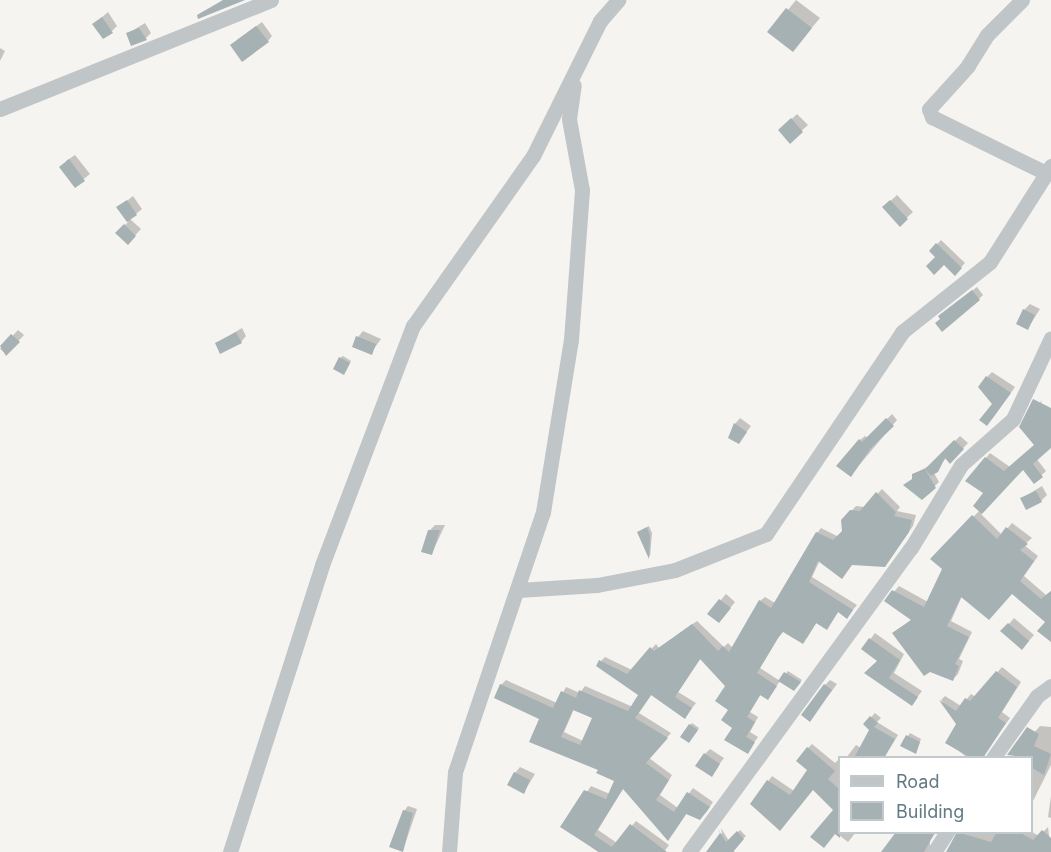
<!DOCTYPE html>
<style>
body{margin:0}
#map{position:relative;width:1051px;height:852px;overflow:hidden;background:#f5f4f1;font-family:Inter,sans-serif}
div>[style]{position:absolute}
.shadow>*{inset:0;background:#0003}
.building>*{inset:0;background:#a6b1b4}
.minor>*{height:15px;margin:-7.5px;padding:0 7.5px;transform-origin:7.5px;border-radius:7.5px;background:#c0c5c7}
span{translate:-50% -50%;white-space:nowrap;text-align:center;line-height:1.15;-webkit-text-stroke:6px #fff;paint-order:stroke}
.legend{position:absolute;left:838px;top:756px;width:195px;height:78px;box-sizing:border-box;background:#fff;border:2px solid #c1c9cd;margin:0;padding:8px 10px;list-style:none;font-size:18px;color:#637983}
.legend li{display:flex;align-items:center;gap:12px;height:30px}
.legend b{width:30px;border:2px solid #c1c9cd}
</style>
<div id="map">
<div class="shadow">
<div style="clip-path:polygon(796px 0,820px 18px,793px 50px,770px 32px)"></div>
<div style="clip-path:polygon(108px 12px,117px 26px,112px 31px,94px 24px)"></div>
<div style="clip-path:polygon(262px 22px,272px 36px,268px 41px,237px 40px)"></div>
<div style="clip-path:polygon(145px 23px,151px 33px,146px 38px,127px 34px)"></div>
<div style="clip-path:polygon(0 48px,5px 51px,0 61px)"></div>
<div style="clip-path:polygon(797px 114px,808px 125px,790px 141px,780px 130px)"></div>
<div style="clip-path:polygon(75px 155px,90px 174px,75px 186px,66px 161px)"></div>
<div style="clip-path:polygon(897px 195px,913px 212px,900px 224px,884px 207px)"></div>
<div style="clip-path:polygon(133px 196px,142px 209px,130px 219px,141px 229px,128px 243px,117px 233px,128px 222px,118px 208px)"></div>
<div style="clip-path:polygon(941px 240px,965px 263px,955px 274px,931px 251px)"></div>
<div style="clip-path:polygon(977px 287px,983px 295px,979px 299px,942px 319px,944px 312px)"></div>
<div style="clip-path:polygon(1030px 304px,1040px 309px,1028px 328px,1024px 310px)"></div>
<div style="clip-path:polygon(242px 328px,246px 336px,241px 342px,217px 343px)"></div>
<div style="clip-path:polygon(18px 330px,24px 335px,6px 354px,0 349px)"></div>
<div style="clip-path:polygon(363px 331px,381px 339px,371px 353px,358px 337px)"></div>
<div style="clip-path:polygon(343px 356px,351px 361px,346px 371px,340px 358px)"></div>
<div style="clip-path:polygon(992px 372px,1015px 387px,992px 419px,994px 404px,987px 377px)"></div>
<div style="clip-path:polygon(1042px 400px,1032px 434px,1051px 413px,1051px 446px,1036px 458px,1046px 471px,1034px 482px,1023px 468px,981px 514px,1002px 535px,1012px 523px,1032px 538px,1024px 545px,1038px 556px,1024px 576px,1046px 595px,1051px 591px,1051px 633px,1047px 637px,1040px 631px,1047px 622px,1012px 592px,989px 618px,962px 596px,951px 621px,972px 632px,959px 659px,963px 661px,958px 674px,953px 679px,930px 670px,924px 674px,894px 634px,912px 619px,886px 601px,899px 586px,928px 602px,944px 569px,932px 559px,980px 510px,975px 506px,985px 493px,968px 480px,990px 453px,1010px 467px,1036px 444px,1021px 427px)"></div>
<div style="clip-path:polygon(892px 414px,897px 420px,851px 475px,860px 440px,865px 436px,868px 438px)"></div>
<div style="clip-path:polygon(740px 418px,751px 426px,739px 442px,735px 424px)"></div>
<div style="clip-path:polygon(960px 436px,968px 443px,950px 462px,946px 458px,934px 473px,939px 482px,922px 498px,913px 474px,931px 465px)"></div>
<div style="clip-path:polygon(1042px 486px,1047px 495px,1041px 501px,1022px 498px)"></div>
<div style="clip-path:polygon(evenodd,882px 489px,900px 507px,897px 511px,916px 515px,913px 526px,889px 560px,820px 560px,812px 577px,857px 605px,847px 617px,839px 611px,827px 628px,817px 622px,807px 638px,783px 630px,760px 668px,780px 681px,788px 671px,802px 680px,796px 687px,780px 681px,768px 698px,761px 694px,750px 712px,758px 717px,750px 732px,758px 737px,747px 752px,734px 727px,727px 685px,701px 658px,678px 692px,696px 703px,685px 717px,652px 694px,639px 713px,671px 733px,649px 758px,672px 775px,660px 795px,678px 808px,693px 788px,713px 802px,705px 814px,687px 813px,672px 835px,624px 787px,598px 830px,617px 843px,636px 821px,669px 845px,664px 852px,598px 852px,563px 827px,591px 786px,610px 794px,616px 781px,600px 769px,531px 741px,541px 718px,496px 697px,501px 685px,506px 680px,557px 703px,566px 687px,580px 693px,585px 686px,633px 707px,641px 695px,601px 661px,605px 657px,632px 670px,656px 644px,659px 648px,697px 621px,724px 647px,728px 643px,733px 648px,760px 601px,765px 597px,775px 603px,817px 533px,821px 528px,839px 537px,843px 532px,843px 520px,856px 506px,865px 507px,882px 489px,574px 709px,594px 717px,583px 741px,564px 732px,574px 709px)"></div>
<div style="clip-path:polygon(435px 525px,445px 525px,432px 553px,429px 531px)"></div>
<div style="clip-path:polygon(649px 526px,652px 533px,650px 557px,639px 532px)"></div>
<div style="clip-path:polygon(726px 594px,735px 602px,724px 616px,709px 614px)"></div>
<div style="clip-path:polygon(1014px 618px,1034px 635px,1028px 642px,1009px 624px)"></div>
<div style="clip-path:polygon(875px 633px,904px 654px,894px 673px,922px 691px,912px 704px,866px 672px,879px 660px,863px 649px)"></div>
<div style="clip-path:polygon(1002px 667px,1021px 682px,1002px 712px,1010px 718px,981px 758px,968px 758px,947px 742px,958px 724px,941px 700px,945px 696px,961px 706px,971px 694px,976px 697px)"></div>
<div style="clip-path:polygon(830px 680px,837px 684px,810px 720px,825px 685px)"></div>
<div style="clip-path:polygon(875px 713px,881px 718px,877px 722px,898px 735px,884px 758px,846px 758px,856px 745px,861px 748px,871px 729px,865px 724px)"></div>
<div style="clip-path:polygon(692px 723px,699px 728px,691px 739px,690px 725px)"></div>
<div style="clip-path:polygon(1040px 726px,1051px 727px,1051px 765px,1032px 803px,1032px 758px,1012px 758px)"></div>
<div style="clip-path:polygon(910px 733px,921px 739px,916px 752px,902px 745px)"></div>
<div style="clip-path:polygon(812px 744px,835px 763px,840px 758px,840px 832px,856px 832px,848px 842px,835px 832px,835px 810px,813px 788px,784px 825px,752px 804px,772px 776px,794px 791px,809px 770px,808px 748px)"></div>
<div style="clip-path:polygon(710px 749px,724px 758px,711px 775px,705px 754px)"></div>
<div style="clip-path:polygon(520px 767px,535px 774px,524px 792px,515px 773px)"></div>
<div style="clip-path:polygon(1051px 796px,1051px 818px,1048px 817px)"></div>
<div style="clip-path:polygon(408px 806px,417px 809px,403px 850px,404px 811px)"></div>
<div style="clip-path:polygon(1048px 827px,1051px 852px,947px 852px,957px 832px,1032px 832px,1039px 836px)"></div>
<div style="clip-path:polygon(721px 828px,729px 841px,740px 830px,746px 836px,731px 849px,735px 852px,708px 852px,722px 833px)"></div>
<div style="clip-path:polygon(898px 832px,936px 832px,930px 841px,930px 852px,883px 852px)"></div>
</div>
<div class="building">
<div style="clip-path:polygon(223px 0,245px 0,198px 19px,197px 15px)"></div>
<div style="clip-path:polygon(786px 8px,812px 28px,793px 52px,767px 32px)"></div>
<div style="clip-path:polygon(102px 17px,113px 33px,103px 39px,92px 24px)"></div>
<div style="clip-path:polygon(256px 26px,269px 42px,242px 62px,230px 45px)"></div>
<div style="clip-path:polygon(139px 28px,147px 40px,131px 46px,126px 33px)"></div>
<div style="clip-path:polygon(791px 118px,803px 132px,790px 144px,778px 130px)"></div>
<div style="clip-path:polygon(69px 159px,85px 181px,75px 188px,59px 167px)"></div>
<div style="clip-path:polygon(127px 200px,137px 215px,127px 222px,116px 207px)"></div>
<div style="clip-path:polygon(890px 200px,908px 219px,900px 227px,882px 207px)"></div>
<div style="clip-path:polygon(124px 224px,136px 236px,128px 245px,115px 233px)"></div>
<div style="clip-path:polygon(936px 243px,962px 268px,955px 276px,944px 265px,934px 275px,926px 266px,935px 257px,929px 251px)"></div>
<div style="clip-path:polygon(972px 290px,980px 300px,942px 332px,935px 323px,940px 319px,938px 316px)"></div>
<div style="clip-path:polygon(1023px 309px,1035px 315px,1028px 330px,1016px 324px)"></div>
<div style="clip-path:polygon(236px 332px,242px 343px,220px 354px,215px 343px)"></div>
<div style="clip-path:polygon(11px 334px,20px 342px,6px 356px,0 346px)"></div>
<div style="clip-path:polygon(356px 336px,376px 344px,372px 355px,352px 347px)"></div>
<div style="clip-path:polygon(339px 357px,350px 363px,344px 375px,333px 369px)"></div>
<div style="clip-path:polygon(986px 376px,1011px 393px,987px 426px,979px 420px,992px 404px,978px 387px)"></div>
<div style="clip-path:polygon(1033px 399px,1051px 408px,1051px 448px,1033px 464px,1043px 477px,1034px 484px,1023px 470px,982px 514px,973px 506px,983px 493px,965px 481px,985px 457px,1004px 471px,1034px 445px,1019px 427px)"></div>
<div style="clip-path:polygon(886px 418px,894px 426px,870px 449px,851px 477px,836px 466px,859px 439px,862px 442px)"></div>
<div style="clip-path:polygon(734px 423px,747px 432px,739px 444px,728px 438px)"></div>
<div style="clip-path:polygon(954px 440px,964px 449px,950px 464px,945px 458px,938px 472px,931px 476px,925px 469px)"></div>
<div style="clip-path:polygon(925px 469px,936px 488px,922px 500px,903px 485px,912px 479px,912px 474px)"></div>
<div style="clip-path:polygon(1036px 491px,1042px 502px,1026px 510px,1020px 498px)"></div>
<div style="clip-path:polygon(evenodd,876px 492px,896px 512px,894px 516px,912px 520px,909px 532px,885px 567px,852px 565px,842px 579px,818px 561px,809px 582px,853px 610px,847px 619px,838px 612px,827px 630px,816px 623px,803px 644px,783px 632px,778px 638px,757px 673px,777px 686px,768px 700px,760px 695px,747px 717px,755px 722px,746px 737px,755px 742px,748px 754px,724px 740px,732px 728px,721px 720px,728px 710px,715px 701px,725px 686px,700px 659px,675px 697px,692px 708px,685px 719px,651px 695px,635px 718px,668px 738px,646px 763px,669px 780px,656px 800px,674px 812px,687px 792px,710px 807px,700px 820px,686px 814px,668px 841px,623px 789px,594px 835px,612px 847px,630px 824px,667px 852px,599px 852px,560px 827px,584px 790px,606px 799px,614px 781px,596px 773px,598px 770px,529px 742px,539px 719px,494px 698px,500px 684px,553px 708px,561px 691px,576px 698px,579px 690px,628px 711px,638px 695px,596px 666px,599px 660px,627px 674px,650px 647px,654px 651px,692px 624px,718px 651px,723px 646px,729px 652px,759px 600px,771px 608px,816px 532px,833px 540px,842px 531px,841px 520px,850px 510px,860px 511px,876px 492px,573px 710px,592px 718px,580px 745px,561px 737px,573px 710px)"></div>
<div style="clip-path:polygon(972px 515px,997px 539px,1006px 527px,1028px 544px,1020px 550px,1034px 561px,1020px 581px,1041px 599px,1051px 591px,1051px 642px,1037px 631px,1045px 622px,1012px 594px,989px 620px,961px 597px,947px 626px,969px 637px,955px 664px,959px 666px,953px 681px,930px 672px,924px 676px,892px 633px,911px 620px,884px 601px,892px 590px,924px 607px,942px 569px,930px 559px)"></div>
<div style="clip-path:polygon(647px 527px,650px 536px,649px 559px,637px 532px)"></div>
<div style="clip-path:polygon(428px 530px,440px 530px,432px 555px,421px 552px)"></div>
<div style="clip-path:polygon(719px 599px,731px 608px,719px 623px,707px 614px)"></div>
<div style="clip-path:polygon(1008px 623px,1029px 641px,1022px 650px,1000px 631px)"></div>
<div style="clip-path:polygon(869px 638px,900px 660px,889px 678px,918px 697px,912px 706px,864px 673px,877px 661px,861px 649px)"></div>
<div style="clip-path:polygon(996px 671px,1017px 687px,998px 718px,1006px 723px,983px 758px,971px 758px,945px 743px,956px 724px,939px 700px,956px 711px,965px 698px,970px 701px)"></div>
<div style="clip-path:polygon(784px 672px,801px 682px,794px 691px,778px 681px)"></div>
<div style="clip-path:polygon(824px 684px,832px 690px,810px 722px,801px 715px)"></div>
<div style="clip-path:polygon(870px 716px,878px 723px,874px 727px,895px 739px,884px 758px,854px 758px,869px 730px,863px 724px)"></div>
<div style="clip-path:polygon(689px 724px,698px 730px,689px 743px,680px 737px)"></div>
<div style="clip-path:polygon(1027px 727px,1039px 734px,1034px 746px,1051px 754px,1044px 775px,1032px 768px,1032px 758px,1007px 755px)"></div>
<div style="clip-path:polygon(906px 735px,920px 742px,916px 754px,900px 746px)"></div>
<div style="clip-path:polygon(807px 747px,835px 771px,828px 779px,840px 790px,840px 838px,835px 834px,824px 848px,810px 837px,833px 810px,813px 790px,780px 831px,750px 804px,767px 780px,790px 795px,807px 770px,796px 761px)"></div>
<div style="clip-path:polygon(704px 753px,720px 764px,712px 777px,695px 766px)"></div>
<div style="clip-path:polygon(514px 772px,530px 780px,524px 794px,507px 785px)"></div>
<div style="clip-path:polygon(403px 810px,413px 813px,403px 852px,389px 847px)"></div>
<div style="clip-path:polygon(718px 829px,726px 842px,737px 831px,744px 839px,733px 852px,706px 852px,720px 833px)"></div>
<div style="clip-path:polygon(1042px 830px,1051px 838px,1051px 852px,946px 852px,957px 832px,991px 842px,997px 832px,1019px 832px,1033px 840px)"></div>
<div style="clip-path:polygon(896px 832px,935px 832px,924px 852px,881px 852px)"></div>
</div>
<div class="minor">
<div style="left:1022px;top:0;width:49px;rotate:135deg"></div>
<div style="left:987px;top:35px;width:36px;rotate:122deg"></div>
<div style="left:968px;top:66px;width:58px;rotate:132.2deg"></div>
<div style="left:929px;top:109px;width:9px;rotate:69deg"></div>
<div style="left:932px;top:117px;width:127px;rotate:26.2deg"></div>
<div style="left:0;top:109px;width:292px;rotate:-21.9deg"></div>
<div style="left:518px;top:590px;width:79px;rotate:-3.6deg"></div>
<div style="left:597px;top:585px;width:79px;rotate:-10.9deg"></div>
<div style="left:675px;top:570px;width:98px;rotate:-21.6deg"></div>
<div style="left:766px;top:534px;width:244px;rotate:-56deg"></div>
<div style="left:902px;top:332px;width:112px;rotate:-38.5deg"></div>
<div style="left:990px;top:262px;width:114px;rotate:-57.6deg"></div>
<div style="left:993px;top:758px;width:76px;rotate:-54.6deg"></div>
<div style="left:1037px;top:696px;width:17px;rotate:-36deg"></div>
<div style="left:230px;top:852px;width:301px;rotate:-72.2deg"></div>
<div style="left:322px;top:565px;width:256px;rotate:-69.2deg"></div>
<div style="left:413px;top:326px;width:208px;rotate:-54.8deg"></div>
<div style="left:533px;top:156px;width:151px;rotate:-63.6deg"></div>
<div style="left:600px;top:21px;width:28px;rotate:-49deg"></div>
<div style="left:449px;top:852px;width:80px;rotate:-85.7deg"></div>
<div style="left:455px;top:772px;width:274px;rotate:-71.3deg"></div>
<div style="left:543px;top:512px;width:174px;rotate:-80.8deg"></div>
<div style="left:571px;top:340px;width:150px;rotate:-85.8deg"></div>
<div style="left:582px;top:190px;width:72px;rotate:-100.4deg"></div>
<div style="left:569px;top:119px;width:34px;rotate:-82deg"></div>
<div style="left:689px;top:852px;width:376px;rotate:-53.9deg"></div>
<div style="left:911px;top:548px;width:97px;rotate:-58.9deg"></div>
<div style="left:961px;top:465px;width:69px;rotate:-41.5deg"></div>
<div style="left:1013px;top:419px;width:89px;rotate:-64.9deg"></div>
<div style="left:934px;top:852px;width:24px;rotate:-57deg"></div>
</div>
<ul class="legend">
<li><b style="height:8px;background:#c0c5c7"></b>Road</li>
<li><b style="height:16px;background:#a6b1b4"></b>Building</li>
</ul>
</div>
